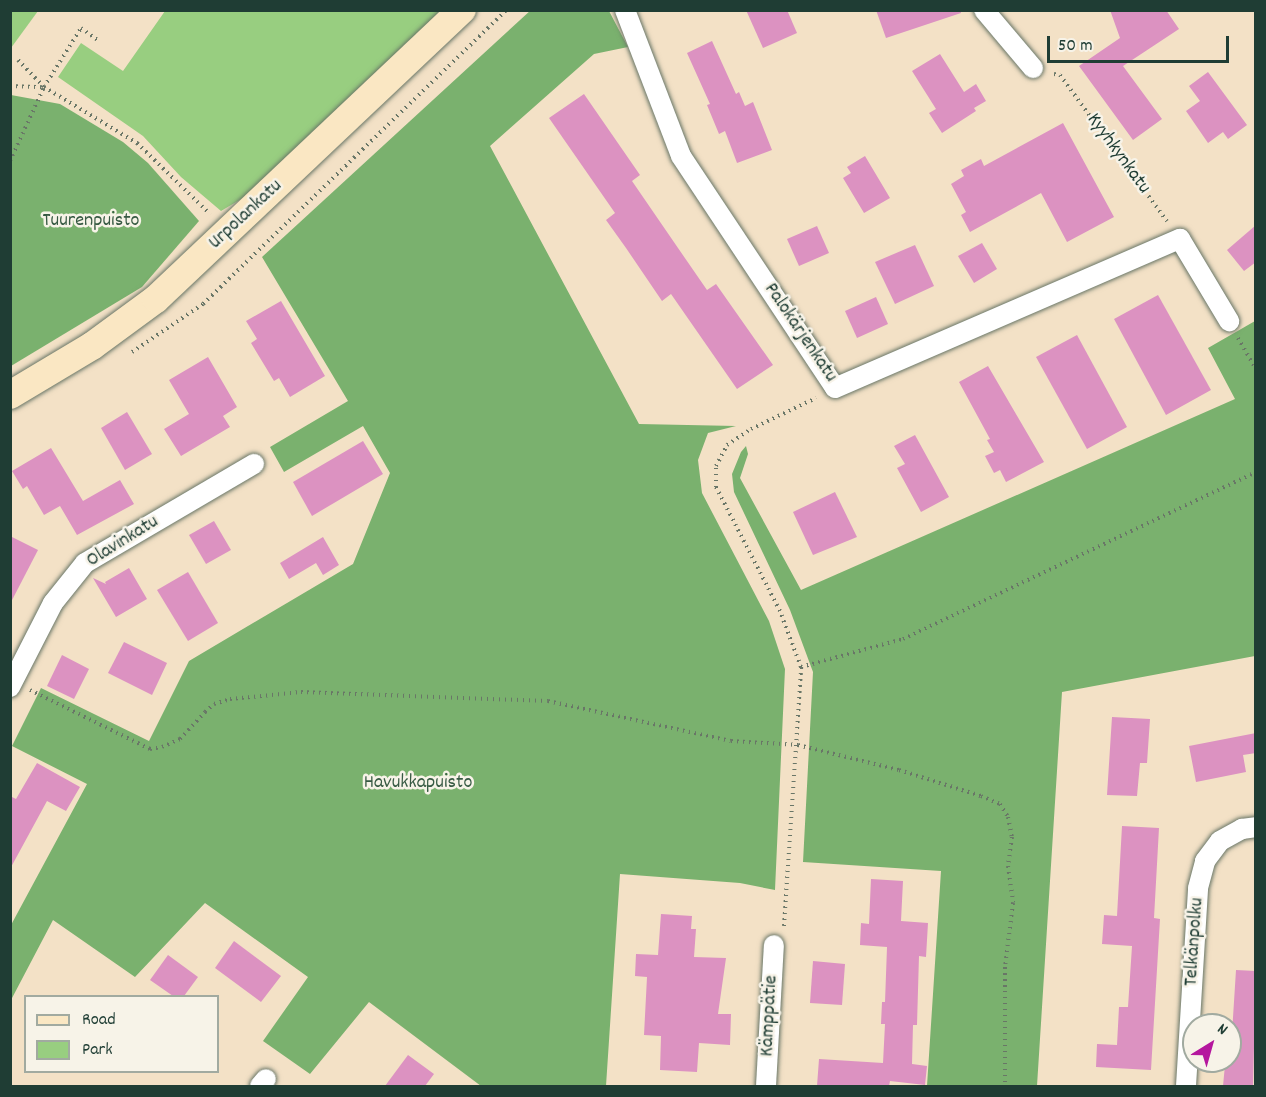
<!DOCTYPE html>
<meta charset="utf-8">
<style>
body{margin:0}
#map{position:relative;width:1266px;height:1097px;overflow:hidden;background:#f3e1c6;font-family:Dekko,sans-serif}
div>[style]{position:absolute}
.green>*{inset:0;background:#98ce80}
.forest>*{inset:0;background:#7ab16e}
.building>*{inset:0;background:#dc92c1}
.path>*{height:4px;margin-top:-2px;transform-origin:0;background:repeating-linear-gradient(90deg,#697667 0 1.5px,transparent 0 6px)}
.roads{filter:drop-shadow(0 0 2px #697667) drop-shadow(0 0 2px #697667)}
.street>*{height:20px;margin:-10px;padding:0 10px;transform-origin:10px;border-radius:10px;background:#fff}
.secondary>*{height:28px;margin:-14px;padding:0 14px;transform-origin:14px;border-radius:14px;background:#fae7c3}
span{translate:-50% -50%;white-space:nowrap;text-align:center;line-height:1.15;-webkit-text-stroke:5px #f7f3e8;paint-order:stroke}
.street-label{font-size:20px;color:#1f3d34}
.park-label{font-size:20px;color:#375a43}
.frame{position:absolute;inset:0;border:12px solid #1f3d34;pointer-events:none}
.legend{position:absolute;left:24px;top:995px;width:195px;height:78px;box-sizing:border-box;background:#f7f3e8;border:2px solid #a1aaa0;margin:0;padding:8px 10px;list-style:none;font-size:18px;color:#1f3d34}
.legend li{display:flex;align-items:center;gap:12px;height:30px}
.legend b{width:30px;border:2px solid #a1aaa0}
.north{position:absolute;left:1182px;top:1013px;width:60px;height:60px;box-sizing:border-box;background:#f7f3e8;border:2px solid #a1aaa0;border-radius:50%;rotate:37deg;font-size:16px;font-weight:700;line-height:24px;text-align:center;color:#1f3d34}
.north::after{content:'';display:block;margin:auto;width:21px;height:27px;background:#b5179e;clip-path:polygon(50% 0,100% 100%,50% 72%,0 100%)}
.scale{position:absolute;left:1047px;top:36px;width:182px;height:27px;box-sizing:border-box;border:3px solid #1f3d34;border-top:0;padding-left:8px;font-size:18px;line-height:21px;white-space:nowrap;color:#1f3d34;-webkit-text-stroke:4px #f7f3e8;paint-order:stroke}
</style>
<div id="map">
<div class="green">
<div style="clip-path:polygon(11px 10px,38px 11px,11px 48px,10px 11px)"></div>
<div style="clip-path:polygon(165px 11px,440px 11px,260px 188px,221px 211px,181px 177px,143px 136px,58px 77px,81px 43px,123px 71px)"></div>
</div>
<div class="forest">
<div style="clip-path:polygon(531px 10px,609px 11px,628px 47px,594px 54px,490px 146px,639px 424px,736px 426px,708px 433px,698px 460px,702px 493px,769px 621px,785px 669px,775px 890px,740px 883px,620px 874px,606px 1086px,481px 1086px,369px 1002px,310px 1074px,263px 1041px,308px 977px,205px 903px,135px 977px,53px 920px,11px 1000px,11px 925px,87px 784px,12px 746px,41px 688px,149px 741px,189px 661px,353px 564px,390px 473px,363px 426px,284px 472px,270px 447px,348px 401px,262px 257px)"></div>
<div style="clip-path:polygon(11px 95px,60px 104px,123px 142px,148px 163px,199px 221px,142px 287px,11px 366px)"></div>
<div style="clip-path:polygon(1255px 321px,1255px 656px,1062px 692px,1037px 1086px,927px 1086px,941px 871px,803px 862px,813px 672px,790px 610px,734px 492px,732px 474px,741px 452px,746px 446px,748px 454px,740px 478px,801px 590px,1235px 399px,1208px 348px)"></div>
</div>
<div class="building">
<div style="clip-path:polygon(746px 10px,787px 10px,797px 33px,763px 48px)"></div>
<div style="clip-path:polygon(876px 10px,960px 10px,961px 13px,886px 38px)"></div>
<div style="clip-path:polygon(1110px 10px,1166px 10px,1179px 29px,1123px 66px,1162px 119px,1133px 140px,1079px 66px,1120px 38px)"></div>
<div style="clip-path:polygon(712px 41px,736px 94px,739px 92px,745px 106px,753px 102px,772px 150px,737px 163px,725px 131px,719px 134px,707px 105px,710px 104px,687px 53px)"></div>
<div style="clip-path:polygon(940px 54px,964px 92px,976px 84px,986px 101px,974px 108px,976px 111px,942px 133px,929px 113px,936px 109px,912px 71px)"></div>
<div style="clip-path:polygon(1208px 72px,1247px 125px,1228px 139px,1223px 132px,1208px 143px,1186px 111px,1200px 101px,1189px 86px)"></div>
<div style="clip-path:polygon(584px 94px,640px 175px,632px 181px,678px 248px,707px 290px,716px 284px,773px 365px,737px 389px,671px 294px,662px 301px,626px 248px,606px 220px,615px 213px,549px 118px)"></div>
<div style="clip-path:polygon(1063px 123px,1114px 217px,1067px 242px,1041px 193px,970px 232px,961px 215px,966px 212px,951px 184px,964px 176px,961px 170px,981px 159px,984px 166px)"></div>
<div style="clip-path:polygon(865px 156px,890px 198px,864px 213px,843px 178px,851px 173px,847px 167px)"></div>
<div style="clip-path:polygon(1256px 225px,1256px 262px,1244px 271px,1227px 250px)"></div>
<div style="clip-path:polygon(817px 226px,829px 253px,799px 266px,787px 239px)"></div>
<div style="clip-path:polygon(982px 243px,997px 269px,974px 283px,958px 256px)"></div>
<div style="clip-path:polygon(915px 245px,934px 286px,895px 304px,875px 262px)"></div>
<div style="clip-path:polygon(1158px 295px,1211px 390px,1166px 415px,1114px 319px)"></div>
<div style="clip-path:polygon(876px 297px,888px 324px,857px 338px,845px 311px)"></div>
<div style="clip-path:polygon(281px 301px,325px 376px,290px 397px,279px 378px,274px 381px,251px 343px,257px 339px,246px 321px)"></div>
<div style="clip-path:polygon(1077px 335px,1127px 427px,1087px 449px,1036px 357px)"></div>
<div style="clip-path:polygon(208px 357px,237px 407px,223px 416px,230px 427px,181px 456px,164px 429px,189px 414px,169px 380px)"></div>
<div style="clip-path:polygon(988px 366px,1044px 462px,1006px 482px,1000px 470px,994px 473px,985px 456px,994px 452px,987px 440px,990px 439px,959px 382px)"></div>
<div style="clip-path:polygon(127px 412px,152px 454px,125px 470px,101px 428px)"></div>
<div style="clip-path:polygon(915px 435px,949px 497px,921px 512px,897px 468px,905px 464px,894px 446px)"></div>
<div style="clip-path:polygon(363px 441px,383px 474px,312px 516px,293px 482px)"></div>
<div style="clip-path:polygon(51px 448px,83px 501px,120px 480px,134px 504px,77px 535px,60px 506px,44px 515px,27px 486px,23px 489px,12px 471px)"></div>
<div style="clip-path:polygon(835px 492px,857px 537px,813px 555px,793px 512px)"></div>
<div style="clip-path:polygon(214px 521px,231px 550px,206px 564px,189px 535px)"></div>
<div style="clip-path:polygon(10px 536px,38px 550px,10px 604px)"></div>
<div style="clip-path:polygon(323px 537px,339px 565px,323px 575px,316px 563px,289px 579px,280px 563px)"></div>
<div style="clip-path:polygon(129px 568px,147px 599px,116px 617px,93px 578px,106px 584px,105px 582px)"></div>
<div style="clip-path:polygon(188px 572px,218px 623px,188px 641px,157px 590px)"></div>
<div style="clip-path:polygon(124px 642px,167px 663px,152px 695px,108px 673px)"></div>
<div style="clip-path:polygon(62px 655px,89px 669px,74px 699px,47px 686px)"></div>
<div style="clip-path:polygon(1112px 717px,1150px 719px,1147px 763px,1140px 763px,1137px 796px,1107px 795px)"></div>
<div style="clip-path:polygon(1256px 733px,1256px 753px,1243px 755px,1246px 772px,1196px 782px,1189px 746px)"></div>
<div style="clip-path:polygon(37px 763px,80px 787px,66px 811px,47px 801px,10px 869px,10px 796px,16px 799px)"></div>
<div style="clip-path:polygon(1122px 826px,1159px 828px,1154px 918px,1160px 919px,1151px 1070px,1096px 1067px,1097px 1044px,1117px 1045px,1119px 1007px,1128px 1007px,1132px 946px,1102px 944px,1104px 915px,1117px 916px)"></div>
<div style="clip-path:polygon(871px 879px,903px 881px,901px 921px,928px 923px,926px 957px,919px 956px,917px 1025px,913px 1025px,912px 1064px,927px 1066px,925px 1085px,890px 1081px,889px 1086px,817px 1086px,819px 1059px,883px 1063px,885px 1024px,881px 1024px,882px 1002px,885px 1002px,887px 947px,860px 945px,861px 923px,869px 924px)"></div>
<div style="clip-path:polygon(661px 914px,692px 916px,691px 929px,696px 929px,694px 957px,726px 958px,718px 1014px,731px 1014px,730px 1045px,699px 1043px,697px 1072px,660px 1070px,661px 1036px,644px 1035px,647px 977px,635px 976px,636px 954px,658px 955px)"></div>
<div style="clip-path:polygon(234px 941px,281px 976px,261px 1002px,215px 968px)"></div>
<div style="clip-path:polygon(168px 955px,198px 977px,184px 996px,173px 996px,150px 980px)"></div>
<div style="clip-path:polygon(813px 961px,845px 964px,842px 1005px,810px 1003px)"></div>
<div style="clip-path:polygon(1236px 970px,1256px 971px,1253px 1086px,1223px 1086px,1225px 1065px,1230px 1065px)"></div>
<div style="clip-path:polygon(408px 1055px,434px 1074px,425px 1086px,385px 1086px)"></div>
</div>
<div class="path">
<div style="left:18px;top:60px;width:37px;rotate:46deg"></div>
<div style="left:44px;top:87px;width:109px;rotate:31.1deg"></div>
<div style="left:137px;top:143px;width:102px;rotate:44.2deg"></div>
<div style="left:1054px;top:74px;width:6px;rotate:9deg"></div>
<div style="left:1060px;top:75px;width:181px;rotate:53.8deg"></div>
<div style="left:10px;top:86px;width:33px;rotate:2deg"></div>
<div style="left:10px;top:161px;width:81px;rotate:-65.3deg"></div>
<div style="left:44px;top:87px;width:70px;rotate:-57.9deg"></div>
<div style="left:81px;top:28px;width:22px;rotate:36deg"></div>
<div style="left:1238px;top:338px;width:36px;rotate:60deg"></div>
<div style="left:132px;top:352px;width:86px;rotate:-34.1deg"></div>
<div style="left:203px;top:304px;width:422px;rotate:-44.1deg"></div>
<div style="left:801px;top:667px;width:106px;rotate:-15.4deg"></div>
<div style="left:903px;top:639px;width:391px;rotate:-25.3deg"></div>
<div style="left:30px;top:690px;width:134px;rotate:26.2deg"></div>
<div style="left:150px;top:749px;width:12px;rotate:-9deg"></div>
<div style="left:162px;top:747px;width:20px;rotate:-24deg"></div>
<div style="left:180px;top:739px;width:37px;rotate:-47deg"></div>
<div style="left:205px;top:712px;width:12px;rotate:-42deg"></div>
<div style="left:214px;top:704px;width:17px;rotate:-17deg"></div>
<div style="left:230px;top:699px;width:71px;rotate:-5.6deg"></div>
<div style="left:301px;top:692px;width:247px;rotate:2.1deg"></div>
<div style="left:548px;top:701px;width:187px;rotate:12.3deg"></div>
<div style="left:731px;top:741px;width:67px;rotate:3.4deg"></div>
<div style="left:798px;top:745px;width:104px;rotate:13.9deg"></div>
<div style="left:899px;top:770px;width:86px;rotate:17.6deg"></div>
<div style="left:981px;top:796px;width:21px;rotate:23deg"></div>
<div style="left:1000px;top:804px;width:15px;rotate:58deg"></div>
<div style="left:1008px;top:817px;width:20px;rotate:79deg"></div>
<div style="left:1012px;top:837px;width:29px;rotate:98deg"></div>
<div style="left:1008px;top:866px;width:37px;rotate:82deg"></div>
<div style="left:1013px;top:903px;width:64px;rotate:97.1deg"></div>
<div style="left:1005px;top:967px;width:119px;rotate:90deg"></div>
<div style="left:784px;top:926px;width:260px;rotate:-86.2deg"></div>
<div style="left:801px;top:667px;width:60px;rotate:-110.6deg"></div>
<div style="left:780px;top:611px;width:140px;rotate:-117.3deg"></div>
<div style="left:716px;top:487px;width:21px;rotate:-90deg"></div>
<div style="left:716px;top:466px;width:24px;rotate:-62deg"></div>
<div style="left:727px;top:445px;width:29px;rotate:-34deg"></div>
<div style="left:751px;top:429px;width:72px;rotate:-25.5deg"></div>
</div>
<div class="roads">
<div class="street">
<div style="left:625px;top:10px;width:156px;rotate:69deg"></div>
<div style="left:681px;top:156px;width:278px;rotate:56.4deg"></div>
<div style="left:835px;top:388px;width:376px;rotate:-23.4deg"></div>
<div style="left:1180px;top:239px;width:96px;rotate:59.1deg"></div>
<div style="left:984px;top:10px;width:76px;rotate:49.8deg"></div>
<div style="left:10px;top:687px;width:94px;rotate:-62.9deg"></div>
<div style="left:53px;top:603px;width:51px;rotate:-51.3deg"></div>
<div style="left:85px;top:563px;width:196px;rotate:-30.4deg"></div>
<div style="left:260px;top:1086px;width:9px;rotate:-49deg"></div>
<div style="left:766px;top:1086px;width:141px;rotate:-86.8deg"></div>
<div style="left:1186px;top:1086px;width:198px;rotate:-86.5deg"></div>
<div style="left:1198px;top:888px;width:28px;rotate:-75deg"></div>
<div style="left:1205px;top:861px;width:25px;rotate:-53deg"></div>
<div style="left:1220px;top:841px;width:25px;rotate:-29deg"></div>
<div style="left:1242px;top:829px;width:14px;rotate:-8deg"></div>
</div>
<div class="secondary">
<div style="left:10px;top:395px;width:96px;rotate:-30.9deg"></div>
<div style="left:92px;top:346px;width:79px;rotate:-36.3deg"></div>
<div style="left:156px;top:299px;width:421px;rotate:-43.4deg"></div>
</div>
</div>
<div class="street-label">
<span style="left:1118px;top:154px;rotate:54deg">Kyyhkynkatu</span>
<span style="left:246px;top:215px;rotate:-43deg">Urpolankatu</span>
<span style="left:800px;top:333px;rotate:56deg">Palokärjenkatu</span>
<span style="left:123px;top:542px;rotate:-32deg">Olavinkatu</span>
<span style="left:1195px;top:942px;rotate:-86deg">Telkänpolku</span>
<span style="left:770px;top:1016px;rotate:-87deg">Kämppätie</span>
</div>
<div class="park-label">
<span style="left:91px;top:221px">Tuurenpuisto</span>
<span style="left:418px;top:783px">Havukkapuisto</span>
</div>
<div class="frame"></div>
<ul class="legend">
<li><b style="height:8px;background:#fae7c3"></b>Road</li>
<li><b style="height:16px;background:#98ce80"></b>Park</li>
</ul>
<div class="north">N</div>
<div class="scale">50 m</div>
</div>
